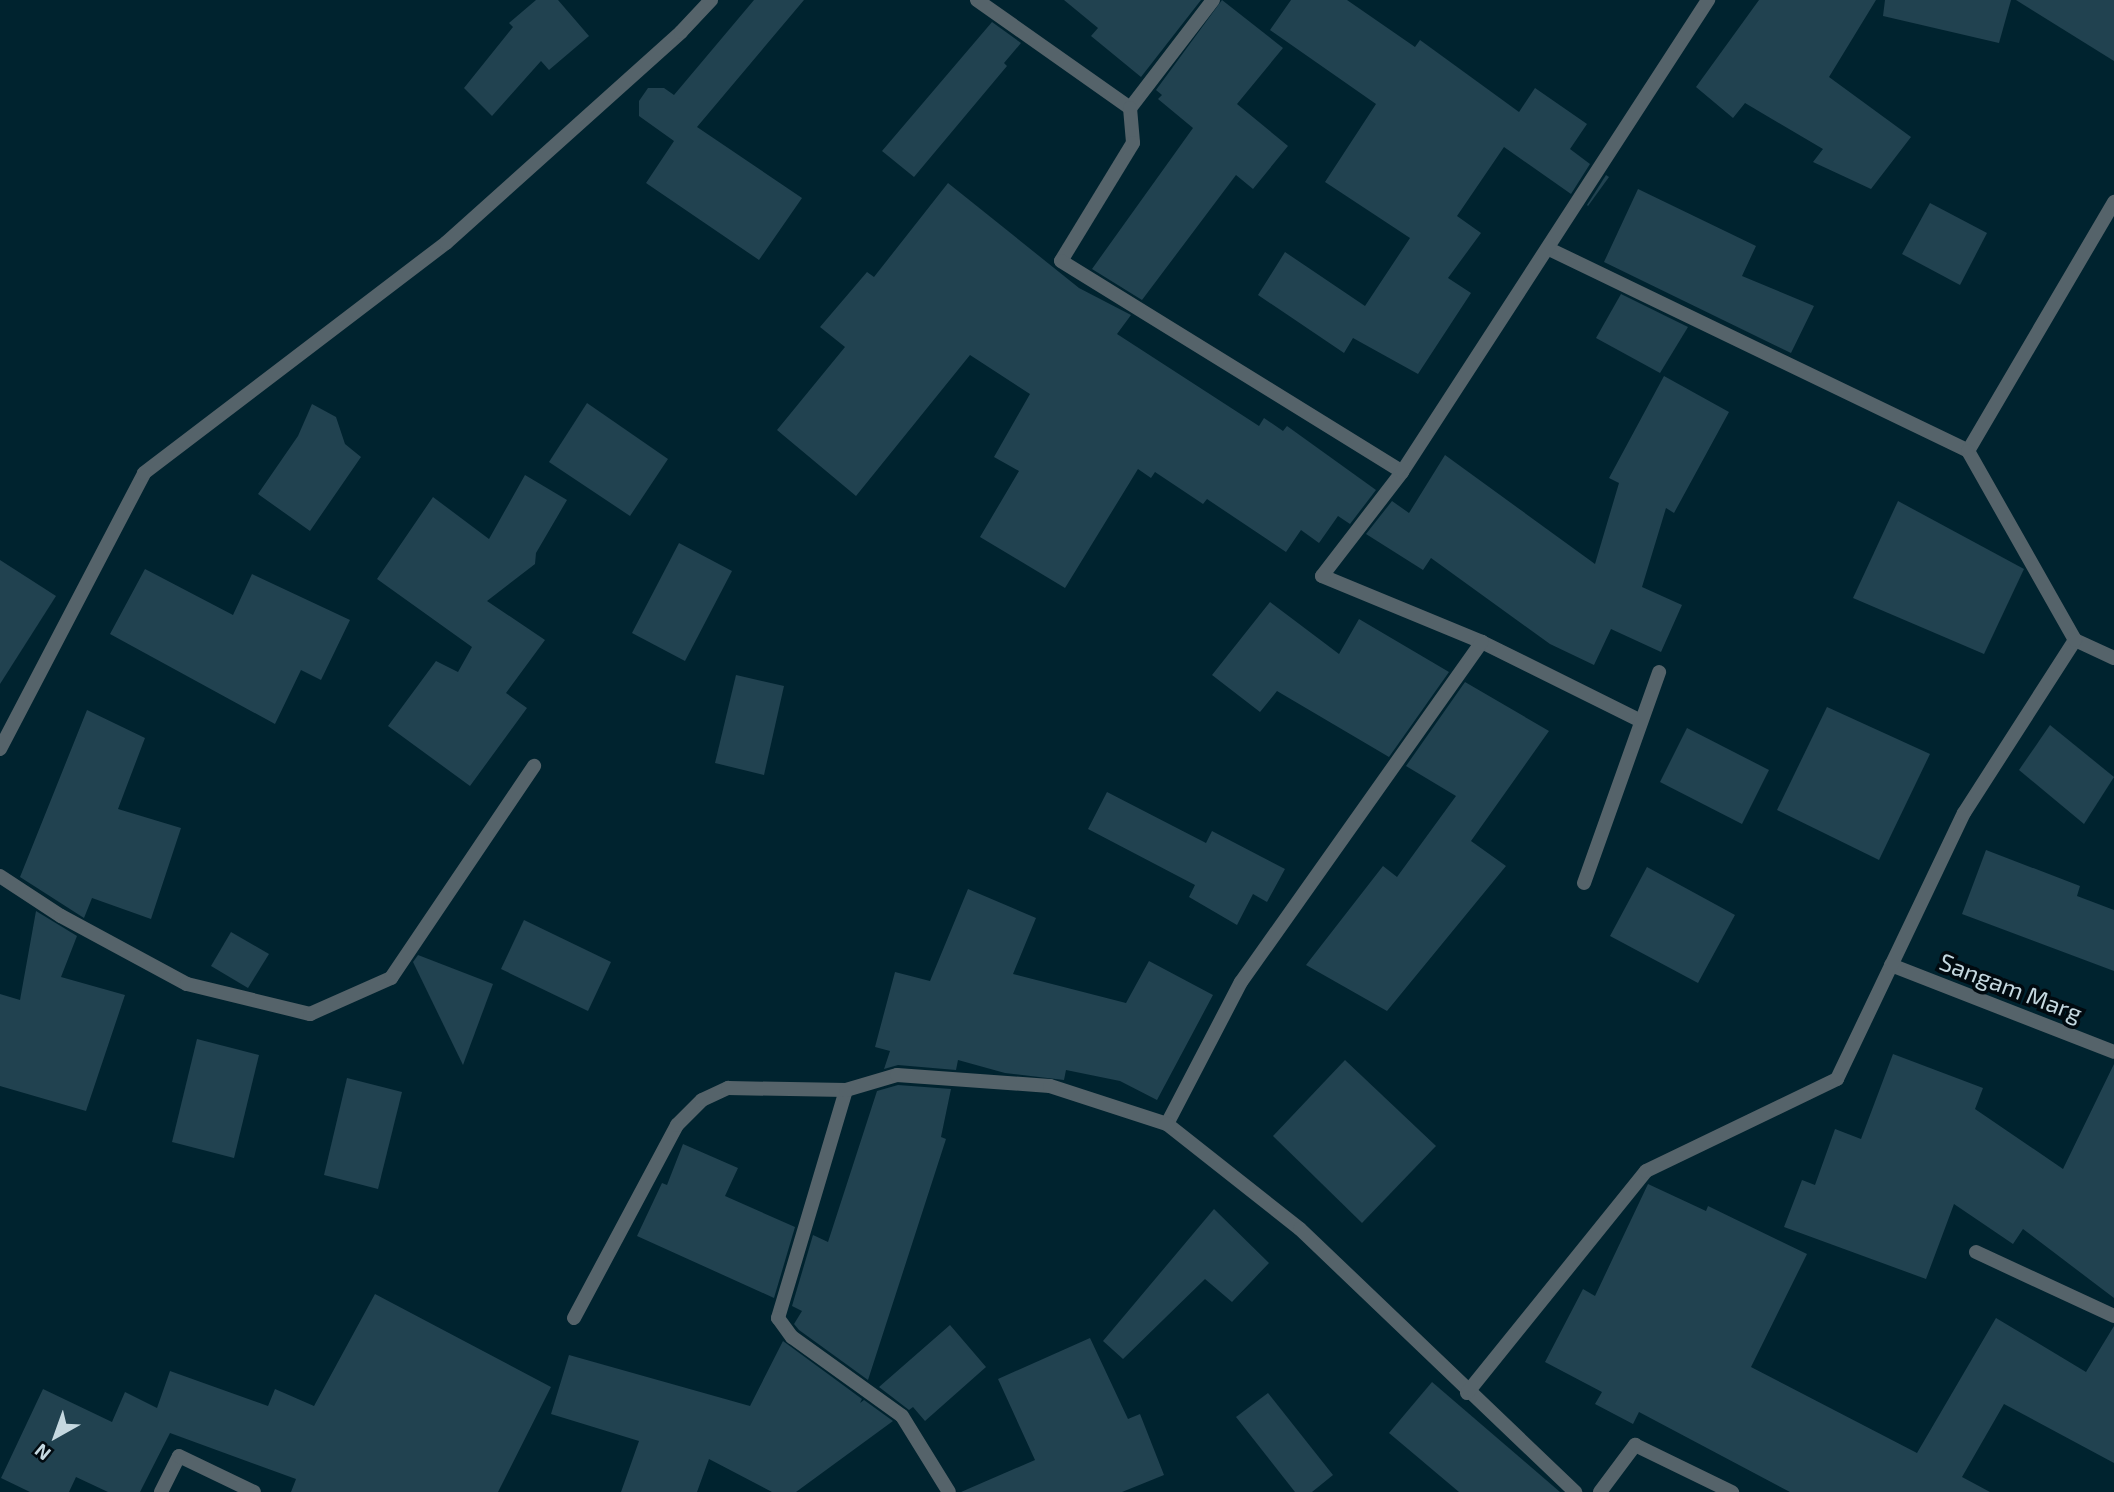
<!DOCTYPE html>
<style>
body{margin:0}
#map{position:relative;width:2114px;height:1492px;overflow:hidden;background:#00232f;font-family:"Exo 2",sans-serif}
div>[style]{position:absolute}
.building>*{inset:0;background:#214250}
.street>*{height:14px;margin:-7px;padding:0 7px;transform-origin:7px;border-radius:7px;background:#55636a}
span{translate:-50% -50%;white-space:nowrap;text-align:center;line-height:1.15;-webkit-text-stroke:7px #010a10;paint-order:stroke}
.street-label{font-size:24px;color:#c5d8e0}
.north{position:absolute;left:21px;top:1401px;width:70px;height:70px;-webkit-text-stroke:5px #010a10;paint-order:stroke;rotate:220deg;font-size:19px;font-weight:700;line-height:28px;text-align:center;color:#c5d8e0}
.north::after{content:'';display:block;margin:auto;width:24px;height:32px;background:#c5d8e0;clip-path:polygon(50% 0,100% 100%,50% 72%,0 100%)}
</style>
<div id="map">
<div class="building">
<div style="clip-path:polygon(536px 0,558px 0,589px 36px,549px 70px,541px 61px,492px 116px,464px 88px,513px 27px,509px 23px)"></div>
<div style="clip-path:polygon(754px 0,804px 0,697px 127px,802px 198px,759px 260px,646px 183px,674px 141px,639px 116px,639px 101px,648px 88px,664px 88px,674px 95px)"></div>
<div style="clip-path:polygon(1064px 0,1201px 0,1141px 77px,1091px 36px,1098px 28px)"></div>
<div style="clip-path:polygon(1222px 0,1283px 48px,1237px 104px,1288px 146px,1253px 189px,1236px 175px,1142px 300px,1092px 269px,1193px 128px,1158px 99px,1162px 95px,1156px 90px)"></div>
<div style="clip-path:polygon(1291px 0,1347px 0,1415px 47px,1420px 40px,1519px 112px,1535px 88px,1587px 124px,1570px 149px,1590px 164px,1571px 194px,1504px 147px,1457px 216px,1481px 233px,1448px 278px,1471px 293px,1418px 374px,1353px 338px,1344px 353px,1258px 295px,1285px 252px,1365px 306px,1410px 238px,1325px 182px,1376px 104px,1270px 30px)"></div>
<div style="clip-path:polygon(1759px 0,1876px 0,1829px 77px,1911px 137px,1871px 189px,1813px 162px,1823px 149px,1745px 103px,1733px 118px,1696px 87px)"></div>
<div style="clip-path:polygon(1885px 0,2011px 0,1999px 43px,1883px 16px)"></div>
<div style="clip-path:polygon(2016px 0,2114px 0,2114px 61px)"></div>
<div style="clip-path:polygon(992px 22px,1021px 43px,1004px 63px,1007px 66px,914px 177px,882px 151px)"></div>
<div style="clip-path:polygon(1606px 175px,1609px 177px,1588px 206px,1587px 205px)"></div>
<div style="clip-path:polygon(948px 183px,1079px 288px,1131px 315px,1117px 334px,1259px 426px,1264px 418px,1283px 431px,1287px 426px,1376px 490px,1350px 524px,1338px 516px,1319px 543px,1301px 530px,1286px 552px,1207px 499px,1203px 504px,1155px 472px,1151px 478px,1138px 469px,1065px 588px,980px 537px,1019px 471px,994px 457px,1030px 394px,970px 355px,856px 496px,777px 430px,845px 347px,820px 327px,867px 272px,874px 277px)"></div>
<div style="clip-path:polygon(1638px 189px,1756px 246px,1742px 276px,1814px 306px,1791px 353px,1604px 262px)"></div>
<div style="clip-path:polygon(1930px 203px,1987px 233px,1960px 285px,1902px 254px)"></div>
<div style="clip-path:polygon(1621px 294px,1688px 327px,1660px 373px,1596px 338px)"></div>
<div style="clip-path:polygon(1664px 376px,1729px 412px,1674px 513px,1666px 508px,1642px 587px,1682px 605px,1661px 652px,1611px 629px,1594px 665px,1550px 644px,1431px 558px,1423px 570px,1366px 534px,1392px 501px,1409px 513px,1445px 455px,1595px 564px,1619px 483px,1609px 478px)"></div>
<div style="clip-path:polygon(587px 403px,668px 459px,630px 516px,549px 462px)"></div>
<div style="clip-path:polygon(312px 404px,336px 417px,345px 444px,361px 457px,310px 531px,258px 494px,298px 436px)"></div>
<div style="clip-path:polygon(525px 475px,567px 500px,536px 553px,535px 564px,487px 601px,545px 640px,506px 693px,527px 708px,470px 786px,388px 726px,436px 661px,458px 672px,472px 647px,377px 579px,433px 497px,489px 539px)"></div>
<div style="clip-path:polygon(1898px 501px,2024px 569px,1984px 654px,1853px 598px)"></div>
<div style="clip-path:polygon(679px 543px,732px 571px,685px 661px,632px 633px)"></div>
<div style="clip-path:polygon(0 560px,56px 596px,0 684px)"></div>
<div style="clip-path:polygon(145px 569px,233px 615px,252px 574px,350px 620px,321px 680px,301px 670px,275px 724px,110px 634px)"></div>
<div style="clip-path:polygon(1270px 602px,1339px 654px,1359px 619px,1449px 672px,1389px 757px,1277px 691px,1260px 712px,1212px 675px)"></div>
<div style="clip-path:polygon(736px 675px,784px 686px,764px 775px,715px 763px)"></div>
<div style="clip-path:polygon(1465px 682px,1549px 731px,1471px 841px,1506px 866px,1387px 1011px,1306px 965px,1383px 866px,1397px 877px,1456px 796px,1406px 766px)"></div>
<div style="clip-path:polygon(1827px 707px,1930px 754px,1879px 860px,1777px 810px)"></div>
<div style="clip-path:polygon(87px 710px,145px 738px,118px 809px,181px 828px,151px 919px,92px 898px,84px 918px,20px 877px)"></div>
<div style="clip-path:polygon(2050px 725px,2114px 777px,2084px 824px,2019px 770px)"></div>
<div style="clip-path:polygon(1687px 728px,1769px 770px,1742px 824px,1660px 782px)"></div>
<div style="clip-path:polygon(1107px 792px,1206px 843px,1212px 831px,1285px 869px,1267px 902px,1253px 894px,1237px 925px,1189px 897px,1195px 885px,1088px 829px)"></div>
<div style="clip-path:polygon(1986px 850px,2080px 886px,2077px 896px,2114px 910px,2114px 971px,1962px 914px)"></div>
<div style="clip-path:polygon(1647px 867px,1735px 915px,1698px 983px,1610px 936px)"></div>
<div style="clip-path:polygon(968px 889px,1036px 918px,1013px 974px,1126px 1003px,1149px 961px,1213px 995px,1157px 1100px,1120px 1081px,1066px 1070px,1064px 1080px,1005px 1073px,958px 1060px,956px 1070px,898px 1065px,884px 1069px,890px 1051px,875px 1047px,895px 972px,930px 981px)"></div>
<div style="clip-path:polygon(36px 911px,77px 936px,61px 977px,125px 995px,86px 1111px,0 1086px,0 994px,20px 1000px)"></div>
<div style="clip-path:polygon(524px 920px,611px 962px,588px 1011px,501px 969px)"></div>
<div style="clip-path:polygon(231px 932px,269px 954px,248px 988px,211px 966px)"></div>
<div style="clip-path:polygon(418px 955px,493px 984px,463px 1065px,413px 962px)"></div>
<div style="clip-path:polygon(197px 1039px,259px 1055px,234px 1158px,172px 1142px)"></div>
<div style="clip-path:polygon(1893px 1054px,1983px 1088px,1975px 1109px,2063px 1169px,2114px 1064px,2114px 1298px,2023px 1229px,2013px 1244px,1954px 1204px,1926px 1279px,1784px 1227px,1802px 1180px,1815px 1185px,1835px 1129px,1861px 1139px)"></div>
<div style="clip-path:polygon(1345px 1060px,1436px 1146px,1362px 1223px,1273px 1136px)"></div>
<div style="clip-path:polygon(347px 1078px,402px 1092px,378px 1189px,324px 1175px)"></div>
<div style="clip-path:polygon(898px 1085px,951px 1089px,941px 1137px,946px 1139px,868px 1380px,799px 1330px,794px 1324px,802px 1311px,792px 1306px,813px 1235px,828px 1242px,877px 1091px)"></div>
<div style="clip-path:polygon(683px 1144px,738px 1168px,725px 1196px,795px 1227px,774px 1298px,637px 1236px,662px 1183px,667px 1185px)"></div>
<div style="clip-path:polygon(1648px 1184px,1706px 1211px,1708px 1206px,1807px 1254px,1751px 1367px,1917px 1453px,1996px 1318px,2086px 1372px,2114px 1326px,2114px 1463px,2004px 1404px,1962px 1477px,1990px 1492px,1790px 1492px,1639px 1412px,1633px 1424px,1595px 1404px,1602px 1392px,1545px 1362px,1583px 1289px,1595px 1296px)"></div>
<div style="clip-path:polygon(1214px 1209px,1269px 1263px,1232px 1302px,1205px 1279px,1123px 1359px,1103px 1341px)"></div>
<div style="clip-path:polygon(375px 1294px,551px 1387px,498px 1492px,291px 1492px,296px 1479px,170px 1433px,140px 1492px,108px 1492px,76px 1477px,69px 1492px,30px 1492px,1px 1478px,43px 1389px,112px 1422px,125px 1392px,157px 1408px,170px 1371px,268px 1406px,275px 1389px,314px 1406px)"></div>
<div style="clip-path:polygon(950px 1325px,986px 1367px,925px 1421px,913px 1407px,909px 1410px,879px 1387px)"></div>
<div style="clip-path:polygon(1090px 1338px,1128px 1419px,1140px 1414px,1164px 1475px,1122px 1492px,961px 1492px,1035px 1460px,998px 1379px)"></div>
<div style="clip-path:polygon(783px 1341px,862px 1399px,860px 1403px,864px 1400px,893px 1421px,796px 1492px,772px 1492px,709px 1459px,697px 1492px,621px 1492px,639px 1441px,551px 1414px,569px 1355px,750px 1406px)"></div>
<div style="clip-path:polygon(1432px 1382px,1560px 1492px,1459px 1492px,1389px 1433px)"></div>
<div style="clip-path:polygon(1268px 1393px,1333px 1475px,1312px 1492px,1295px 1492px,1236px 1417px)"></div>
</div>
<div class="street">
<div style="left:977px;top:0;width:187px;rotate:35.2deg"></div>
<div style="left:1213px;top:0;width:136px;rotate:127.5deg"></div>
<div style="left:1130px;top:108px;width:35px;rotate:85deg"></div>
<div style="left:1133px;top:143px;width:138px;rotate:121.4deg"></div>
<div style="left:1061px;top:261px;width:401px;rotate:31.7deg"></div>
<div style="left:1549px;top:249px;width:465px;rotate:25.7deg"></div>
<div style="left:1968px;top:451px;width:289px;rotate:-59.6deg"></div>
<div style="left:2075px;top:640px;width:43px;rotate:24.8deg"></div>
<div style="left:1639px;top:720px;width:175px;rotate:-153.6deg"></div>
<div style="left:1482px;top:642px;width:173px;rotate:-157.6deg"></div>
<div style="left:1322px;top:576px;width:131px;rotate:-52.4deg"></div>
<div style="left:1402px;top:472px;width:563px;rotate:-57.04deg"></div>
<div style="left:0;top:749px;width:311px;rotate:-62.4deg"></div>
<div style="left:144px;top:473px;width:380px;rotate:-37.3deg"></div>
<div style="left:446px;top:243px;width:316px;rotate:-41.9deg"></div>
<div style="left:681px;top:32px;width:44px;rotate:-46.8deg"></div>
<div style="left:0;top:876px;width:73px;rotate:33.3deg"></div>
<div style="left:61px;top:916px;width:143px;rotate:28.4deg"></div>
<div style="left:187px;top:984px;width:127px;rotate:13.7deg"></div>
<div style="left:310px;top:1014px;width:89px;rotate:-24deg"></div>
<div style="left:391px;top:978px;width:256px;rotate:-56deg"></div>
<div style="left:1584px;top:883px;width:224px;rotate:-70.4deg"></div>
<div style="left:1891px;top:965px;width:239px;rotate:21.3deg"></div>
<div style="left:846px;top:1090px;width:238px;rotate:106.6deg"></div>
<div style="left:778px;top:1318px;width:24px;rotate:54deg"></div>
<div style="left:792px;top:1337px;width:135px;rotate:35.7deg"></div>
<div style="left:902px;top:1416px;width:89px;rotate:58.3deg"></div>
<div style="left:1167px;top:1124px;width:160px;rotate:-62.5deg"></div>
<div style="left:1241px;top:982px;width:417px;rotate:-54.7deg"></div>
<div style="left:1976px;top:1252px;width:152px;rotate:24.9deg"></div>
<div style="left:574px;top:1318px;width:219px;rotate:-61.9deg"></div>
<div style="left:677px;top:1125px;width:35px;rotate:-45deg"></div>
<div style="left:702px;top:1100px;width:29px;rotate:-25deg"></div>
<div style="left:728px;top:1088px;width:118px;rotate:1deg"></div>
<div style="left:846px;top:1090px;width:53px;rotate:-16.4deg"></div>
<div style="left:897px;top:1075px;width:153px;rotate:4.1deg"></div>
<div style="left:1050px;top:1086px;width:123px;rotate:18deg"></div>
<div style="left:1167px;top:1124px;width:169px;rotate:38.3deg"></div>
<div style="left:1300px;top:1229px;width:381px;rotate:43.7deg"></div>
<div style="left:1467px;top:1393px;width:285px;rotate:-51.1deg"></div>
<div style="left:1646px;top:1171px;width:212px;rotate:-25.7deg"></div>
<div style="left:1837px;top:1079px;width:295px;rotate:-64.5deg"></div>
<div style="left:1964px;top:813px;width:206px;rotate:-57.3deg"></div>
<div style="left:2075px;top:640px;width:217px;rotate:-119.5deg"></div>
<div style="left:161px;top:1492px;width:40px;rotate:-63.4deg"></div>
<div style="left:179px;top:1456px;width:83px;rotate:25.6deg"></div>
<div style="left:1600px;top:1492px;width:59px;rotate:-53.3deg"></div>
<div style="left:1635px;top:1445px;width:108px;rotate:25.9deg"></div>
</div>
<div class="street-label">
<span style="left:2011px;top:987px;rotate:21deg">Sangam Marg</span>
</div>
<div class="north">N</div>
</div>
